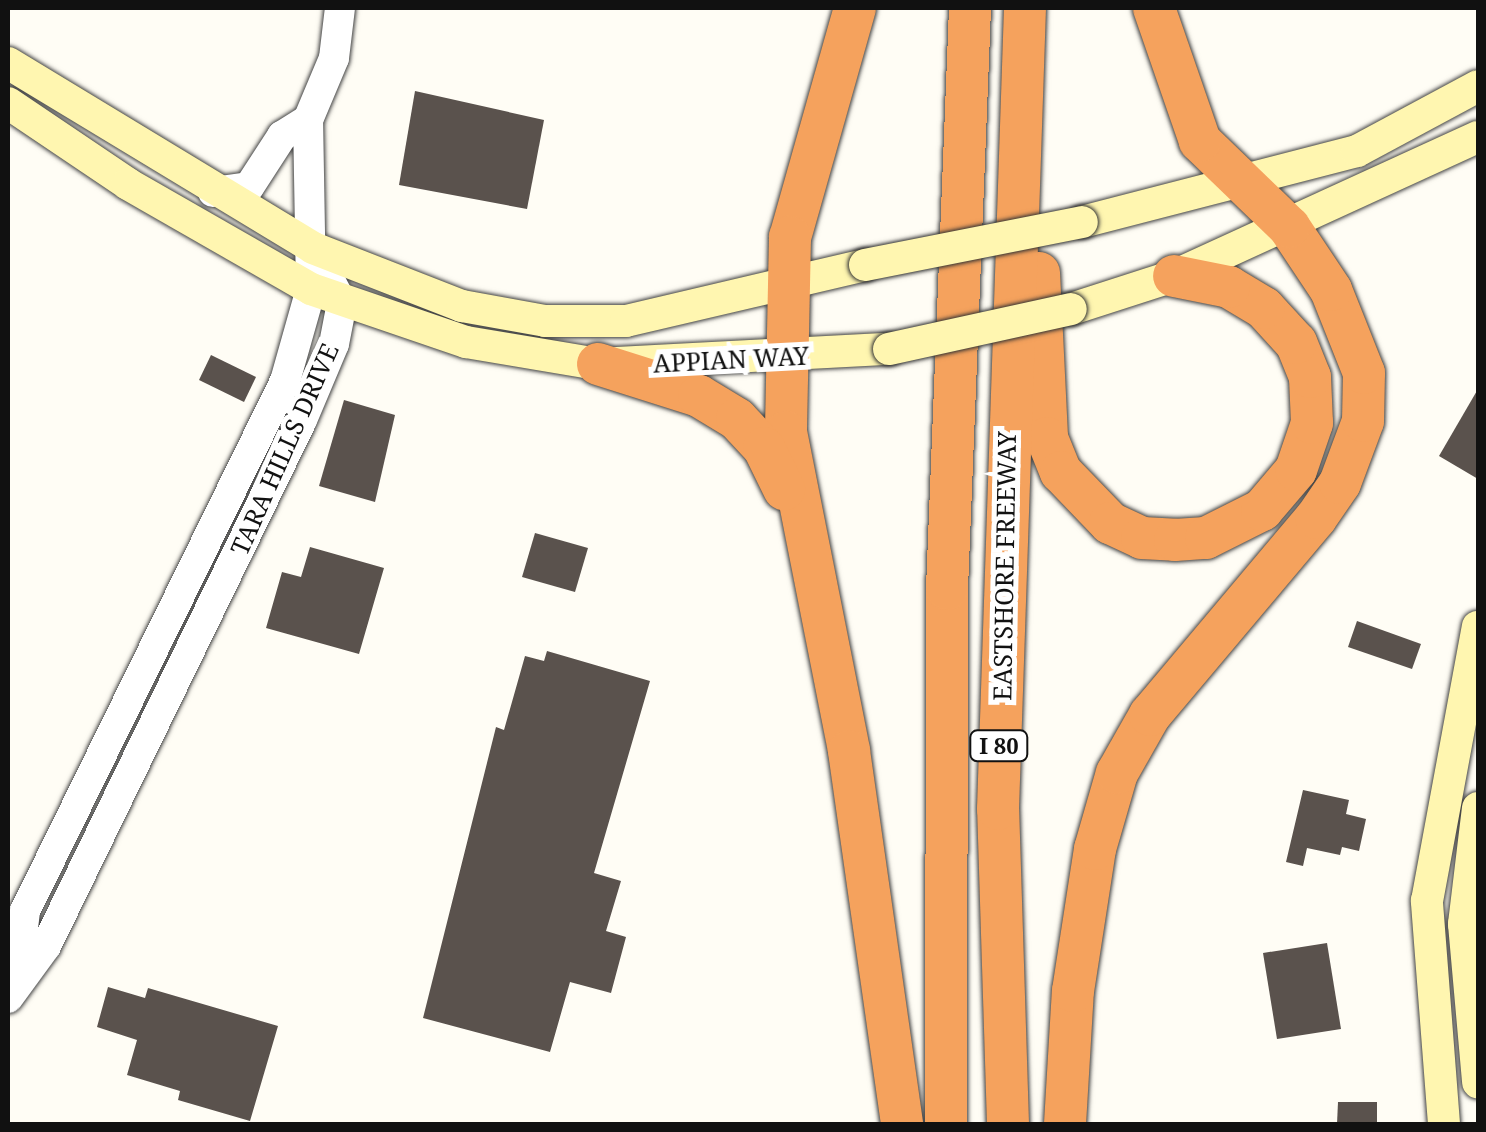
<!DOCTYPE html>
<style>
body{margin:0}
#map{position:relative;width:1486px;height:1132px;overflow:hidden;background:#fffdf5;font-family:"Noto Serif",serif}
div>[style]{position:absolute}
.building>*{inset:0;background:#5a524d}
.roads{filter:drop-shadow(0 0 2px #444) drop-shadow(0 0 2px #444)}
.tertiary>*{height:30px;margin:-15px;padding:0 15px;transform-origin:15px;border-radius:15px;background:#fff}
.secondary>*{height:32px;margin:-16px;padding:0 16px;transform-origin:16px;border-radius:16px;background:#fff6b0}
.motorway>*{height:42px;margin:-21px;padding:0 21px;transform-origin:21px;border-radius:21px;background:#f5a25d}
.bridges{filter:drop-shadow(0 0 2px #333) drop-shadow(0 0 2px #333)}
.secondary-bridge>*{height:32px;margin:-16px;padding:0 16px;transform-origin:16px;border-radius:16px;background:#fff6b0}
span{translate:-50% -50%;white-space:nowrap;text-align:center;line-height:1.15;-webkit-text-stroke:10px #fff;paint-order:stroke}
.shield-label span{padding:2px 8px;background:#fff;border:2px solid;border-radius:8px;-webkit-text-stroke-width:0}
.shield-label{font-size:22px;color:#111;font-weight:700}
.street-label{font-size:25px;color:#111}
.frame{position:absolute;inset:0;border:10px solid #111;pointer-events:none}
</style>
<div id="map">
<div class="building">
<div style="clip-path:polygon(415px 91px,544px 120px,527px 209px,399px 185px)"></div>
<div style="clip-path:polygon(211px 355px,256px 377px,244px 402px,199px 380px)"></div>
<div style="clip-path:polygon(1478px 389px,1478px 479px,1439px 456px)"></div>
<div style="clip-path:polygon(344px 400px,395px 415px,375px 502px,319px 486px)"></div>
<div style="clip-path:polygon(535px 533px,588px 548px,575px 592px,522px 577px)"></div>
<div style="clip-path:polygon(310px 547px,384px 568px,359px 654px,266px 628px,282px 572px,301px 577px)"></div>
<div style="clip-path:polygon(1357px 621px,1421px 644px,1412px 669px,1348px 647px)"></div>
<div style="clip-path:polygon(547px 651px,650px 681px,594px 873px,621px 881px,606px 931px,626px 937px,611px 993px,570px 982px,550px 1052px,423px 1018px,496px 727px,504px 730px,525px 656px,544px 661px)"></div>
<div style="clip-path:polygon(1303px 790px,1349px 800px,1346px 814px,1366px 819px,1359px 851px,1342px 847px,1340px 855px,1307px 848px,1303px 866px,1286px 862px)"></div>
<div style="clip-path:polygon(1327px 943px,1341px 1029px,1277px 1039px,1263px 953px)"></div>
<div style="clip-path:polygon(108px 987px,145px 998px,148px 988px,278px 1026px,250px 1121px,178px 1100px,180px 1091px,127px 1075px,137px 1040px,97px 1027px)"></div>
<div style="clip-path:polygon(1338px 1102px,1377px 1102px,1377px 1124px,1337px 1124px)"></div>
</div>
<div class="roads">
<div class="tertiary">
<div style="left:213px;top:192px;width:36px;rotate:-8deg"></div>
<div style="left:249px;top:187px;width:61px;rotate:-57.1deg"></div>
<div style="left:282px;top:136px;width:31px;rotate:-32deg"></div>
<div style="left:17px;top:979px;width:68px;rotate:-83.3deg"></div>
<div style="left:25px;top:911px;width:590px;rotate:-63.87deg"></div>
<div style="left:285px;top:381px;width:96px;rotate:-74.2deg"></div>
<div style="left:311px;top:289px;width:169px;rotate:-91deg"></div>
<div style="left:308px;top:120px;width:67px;rotate:-67.2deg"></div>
<div style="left:334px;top:58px;width:50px;rotate:-83.2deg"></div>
<div style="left:8px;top:998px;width:64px;rotate:-53.8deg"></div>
<div style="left:46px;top:946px;width:585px;rotate:-64.05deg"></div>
<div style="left:302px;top:420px;width:82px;rotate:-67.2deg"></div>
<div style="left:334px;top:344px;width:42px;rotate:-79deg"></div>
<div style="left:342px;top:303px;width:24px;rotate:-118deg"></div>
</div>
<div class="secondary">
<div style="left:8px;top:63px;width:357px;rotate:31.2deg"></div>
<div style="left:313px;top:248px;width:160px;rotate:21.3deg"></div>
<div style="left:462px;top:306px;width:84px;rotate:10.2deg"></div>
<div style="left:545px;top:321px;width:81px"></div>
<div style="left:626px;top:321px;width:245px;rotate:-13.2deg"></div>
<div style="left:8px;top:103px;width:145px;rotate:34deg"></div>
<div style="left:128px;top:184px;width:211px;rotate:29.8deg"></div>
<div style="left:311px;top:289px;width:164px;rotate:18.9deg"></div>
<div style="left:466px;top:342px;width:134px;rotate:9.5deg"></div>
<div style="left:598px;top:364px;width:291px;rotate:-3deg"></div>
<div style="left:1082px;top:222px;width:284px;rotate:-14.5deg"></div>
<div style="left:1357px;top:151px;width:137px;rotate:-28.2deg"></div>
<div style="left:1071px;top:309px;width:108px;rotate:-17.8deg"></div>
<div style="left:1174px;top:276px;width:334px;rotate:-24.6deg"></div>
<div style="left:1478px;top:808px;width:117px;rotate:96.9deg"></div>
<div style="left:1464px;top:924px;width:159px;rotate:84.9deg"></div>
<div style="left:1444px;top:1124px;width:224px;rotate:-94.4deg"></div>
<div style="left:1427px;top:901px;width:279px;rotate:-79.5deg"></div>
</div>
<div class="motorway">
<div style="left:855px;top:8px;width:238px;rotate:105.8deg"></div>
<div style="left:790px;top:237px;width:195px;rotate:91.2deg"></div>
<div style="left:786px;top:432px;width:325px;rotate:78.8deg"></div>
<div style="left:849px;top:751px;width:377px;rotate:81.9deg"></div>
<div style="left:1039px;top:273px;width:165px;rotate:87.2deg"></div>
<div style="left:1047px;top:438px;width:37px;rotate:68deg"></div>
<div style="left:1061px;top:472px;width:71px;rotate:46.1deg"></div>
<div style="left:1110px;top:523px;width:35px;rotate:25deg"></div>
<div style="left:1142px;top:538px;width:33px;rotate:3deg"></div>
<div style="left:1175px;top:540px;width:31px;rotate:-4deg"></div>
<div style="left:1206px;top:538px;width:63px;rotate:-26.6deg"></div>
<div style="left:1262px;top:510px;width:52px;rotate:-49.6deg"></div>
<div style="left:1296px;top:470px;width:50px;rotate:-71.2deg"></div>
<div style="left:1312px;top:423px;width:46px;rotate:-92.5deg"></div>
<div style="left:1310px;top:377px;width:37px;rotate:-112deg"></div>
<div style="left:1296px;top:343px;width:47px;rotate:-132.4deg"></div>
<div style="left:1264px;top:308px;width:41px;rotate:-149deg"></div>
<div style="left:1229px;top:287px;width:56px;rotate:-168.7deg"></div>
<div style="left:598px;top:364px;width:106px;rotate:17.6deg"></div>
<div style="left:699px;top:396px;width:44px;rotate:31.2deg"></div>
<div style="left:737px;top:419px;width:40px;rotate:47deg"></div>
<div style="left:764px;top:448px;width:46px;rotate:64deg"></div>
<div style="left:946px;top:1124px;width:535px;rotate:-89.89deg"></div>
<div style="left:947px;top:589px;width:581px;rotate:-87.73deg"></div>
<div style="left:1008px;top:1124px;width:315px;rotate:-91.8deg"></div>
<div style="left:998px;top:809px;width:801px;rotate:-88.07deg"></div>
<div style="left:1065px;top:1124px;width:133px;rotate:-86.6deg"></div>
<div style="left:1073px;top:991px;width:144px;rotate:-81.2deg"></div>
<div style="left:1095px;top:849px;width:79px;rotate:-73.9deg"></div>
<div style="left:1117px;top:773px;width:67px;rotate:-60.4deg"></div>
<div style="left:1150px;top:715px;width:258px;rotate:-49.9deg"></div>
<div style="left:1316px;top:518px;width:42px;rotate:-55.6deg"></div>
<div style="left:1340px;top:483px;width:66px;rotate:-69.6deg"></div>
<div style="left:1363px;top:421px;width:48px;rotate:-88.8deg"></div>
<div style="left:1364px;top:373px;width:89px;rotate:-111.7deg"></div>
<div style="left:1331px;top:290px;width:76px;rotate:-123.7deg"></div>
<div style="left:1289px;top:227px;width:124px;rotate:-136deg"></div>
<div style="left:1200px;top:141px;width:141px;rotate:-109.1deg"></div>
</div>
</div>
<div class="bridges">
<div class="secondary-bridge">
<div style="left:865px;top:265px;width:221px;rotate:-11.2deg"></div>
<div style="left:889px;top:349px;width:186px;rotate:-12.4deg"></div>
</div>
</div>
<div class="shield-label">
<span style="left:999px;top:746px">I 80</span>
</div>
<div class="street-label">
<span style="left:731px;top:359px;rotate:-3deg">APPIAN WAY</span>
<span style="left:284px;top:449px;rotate:-66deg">TARA HILLS DRIVE</span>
<span style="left:1004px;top:566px;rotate:-89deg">EASTSHORE FREEWAY</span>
</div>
<div class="frame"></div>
</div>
